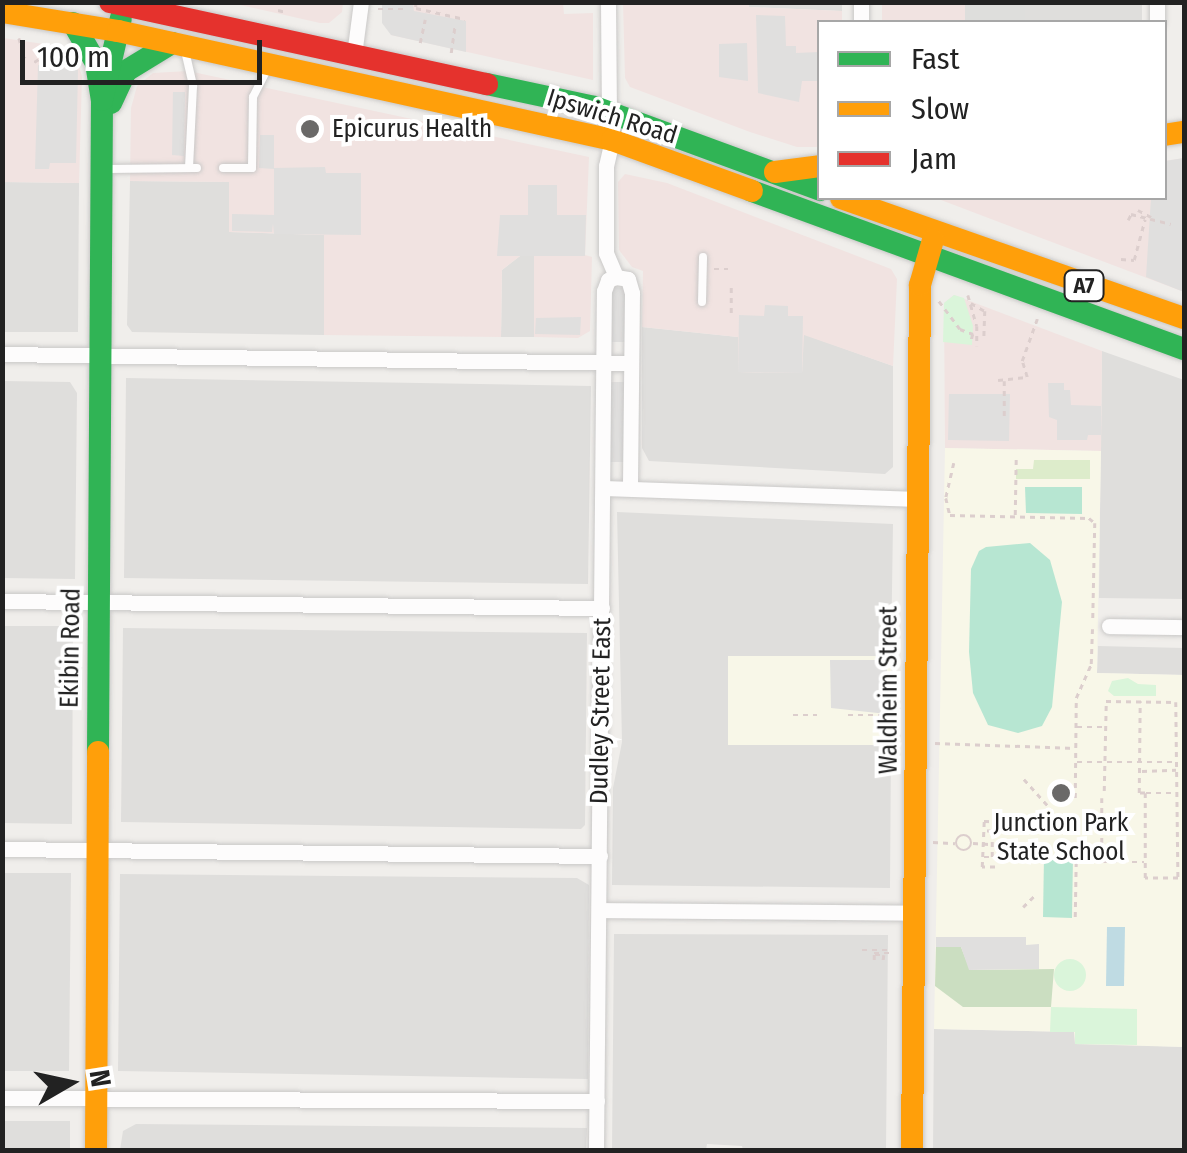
<!DOCTYPE html>
<style>
body{margin:0}
#map{position:relative;width:1187px;height:1153px;overflow:hidden;background:#f0eeeb;font-family:"Fira Sans Condensed",sans-serif}
div>[style]{position:absolute}
.residential>*{inset:0;background:#dfdedc}
.commercial>*{inset:0;background:#f1e3e1}
.education>*{inset:0;background:#f8f7e8}
.religious>*{inset:0;background:#dededc}
.grass>*{inset:0;background:#ddeccb}
.forest>*{inset:0;background:#cbdec1}
.park>*{inset:0;background:#daf5da}
.round{border-radius:50%}
.pitch>*{inset:0;background:#b7e6d2}
.parking>*{inset:0;background:#e0dfde}
.water>*{inset:0;background:#bfdbe3}
.path>*{height:2.5px;margin-top:-1.25px;transform-origin:0;background:repeating-linear-gradient(90deg,#dccecd 0 5px,transparent 0 10px)}
.path>.ring{margin:-1.25px;padding:0;box-sizing:content-box;background:none;border:2.5px solid #dccecd;border-radius:50%}
.roads{filter:drop-shadow(0 0 2px #c9c8c7) drop-shadow(0 0 2px #c9c8c7)}
.lane>*{height:8px;margin:-4px;padding:0 4px;transform-origin:4px;border-radius:4px;background:#fdfcfc}
.street>*{height:15px;margin:-7.5px;padding:0 7.5px;transform-origin:7.5px;border-radius:7.5px;background:#fdfcfc}
.fast>*{height:22px;margin:-11px;padding:0 11px;transform-origin:11px;border-radius:11px;background:#30b455}
.slow>*{height:22px;margin:-11px;padding:0 11px;transform-origin:11px;border-radius:11px;background:#ff9f0a}
.jam>*{height:22px;margin:-11px;padding:0 11px;transform-origin:11px;border-radius:11px;background:#e5322d}
.dots>*{width:28px;height:28px;translate:-50% -50%;box-sizing:border-box;border:5px solid #fff;border-radius:50%}
span{translate:-50% -50%;white-space:nowrap;text-align:center;line-height:1.15;-webkit-text-stroke:8px #fff;paint-order:stroke}
.shield-label span{padding:2px 8px;background:#fff;border:2px solid;border-radius:8px;-webkit-text-stroke-width:0}
.shield-label{font-size:22px;color:#222;font-weight:700}
.street-label{font-size:25px;color:#222}
.poi-label{font-size:25px;color:#222}
.left{translate:0 -50%;text-align:left}
.frame{position:absolute;inset:0;border:5px solid #222;pointer-events:none}
.legend{position:absolute;left:817px;top:20px;width:350px;height:180px;box-sizing:border-box;background:#fff;border:2px solid #a7a7a7;margin:0;padding:12px 18px;list-style:none;font-size:30px;color:#222}
.legend li{display:flex;align-items:center;gap:20px;height:50px}
.legend b{width:50px;border:2px solid #a7a7a7}
.north{position:absolute;left:20px;top:1033px;width:100px;height:100px;-webkit-text-stroke:8px #fff;paint-order:stroke;rotate:81deg;font-size:28px;font-weight:700;line-height:40px;text-align:center;color:#222}
.north::after{content:'';display:block;margin:auto;width:35px;height:45px;background:#222;clip-path:polygon(50% 0,100% 100%,50% 72%,0 100%)}
.scale{position:absolute;left:20px;top:40px;width:242px;height:45px;box-sizing:border-box;border:5px solid #222;border-top:0;padding-left:12px;font-size:30px;line-height:35px;white-space:nowrap;color:#222;-webkit-text-stroke:8px #fff;paint-order:stroke}
</style>
<div id="map">
<div class="residential">
<div style="clip-path:polygon(842px 2px,842px 11px,748px 7px,749px 3px)"></div>
<div style="clip-path:polygon(1025px 3px,1142px 3px,1142px 22px,1025px 22px)"></div>
<div style="clip-path:polygon(130px 181px,230px 182px,230px 232px,325px 235px,324px 335px,132px 332px,127px 325px)"></div>
<div style="clip-path:polygon(3px 182px,79px 183px,78px 332px,3px 332px)"></div>
<div style="clip-path:polygon(520px 256px,535px 256px,534px 337px,501px 337px,502px 270px)"></div>
<div style="clip-path:polygon(642px 327px,738px 337px,739px 372px,802px 373px,803px 334px,893px 366px,893px 467px,885px 474px,649px 461px,642px 448px)"></div>
<div style="clip-path:polygon(1102px 351px,1184px 380px,1184px 599px,1099px 598px)"></div>
<div style="clip-path:polygon(126px 378px,591px 386px,588px 584px,124px 578px)"></div>
<div style="clip-path:polygon(3px 381px,70px 382px,77px 393px,75px 579px,3px 578px)"></div>
<div style="clip-path:polygon(617px 512px,893px 524px,891px 656px,728px 657px,728px 745px,891px 745px,890px 888px,612px 885px,613px 788px,622px 742px)"></div>
<div style="clip-path:polygon(3px 626px,60px 626px,73px 634px,72px 824px,3px 823px)"></div>
<div style="clip-path:polygon(123px 628px,587px 633px,585px 825px,581px 829px,121px 822px)"></div>
<div style="clip-path:polygon(1098px 646px,1184px 648px,1184px 675px,1097px 673px)"></div>
<div style="clip-path:polygon(3px 873px,71px 873px,69px 1071px,3px 1071px)"></div>
<div style="clip-path:polygon(120px 874px,577px 878px,589px 885px,588px 1079px,118px 1071px)"></div>
<div style="clip-path:polygon(614px 934px,888px 935px,886px 1150px,743px 1150px,742px 1146px,707px 1144px,706px 1150px,612px 1150px)"></div>
<div style="clip-path:polygon(934px 1029px,1075px 1032px,1075px 1043px,1184px 1047px,1184px 1150px,933px 1150px)"></div>
<div style="clip-path:polygon(3px 1121px,70px 1121px,70px 1150px,3px 1150px)"></div>
<div style="clip-path:polygon(136px 1124px,587px 1128px,586px 1150px,120px 1150px,123px 1131px)"></div>
</div>
<div class="commercial">
<div style="clip-path:polygon(749px 2px,749px 7px,842px 11px,842px 22px,820px 22px,819px 147px,797px 147px,750px 132px,630px 87px,625px 78px,623px 3px)"></div>
<div style="clip-path:polygon(232px 3px,343px 2px,343px 3px,342px 12px,329px 23px,320px 23px)"></div>
<div style="clip-path:polygon(382px 3px,563px 3px,564px 14px,593px 13px,593px 80px,391px 35px)"></div>
<div style="clip-path:polygon(882px 3px,965px 3px,965px 22px,882px 22px)"></div>
<div style="clip-path:polygon(3px 38px,57px 46px,77px 61px,82px 76px,79px 183px,3px 182px)"></div>
<div style="clip-path:polygon(188px 71px,589px 157px,585px 255px,592px 257px,590px 331px,578px 338px,534px 337px,534px 256px,520px 256px,502px 270px,501px 337px,324px 335px,324px 235px,229px 232px,229px 182px,130px 181px,131px 108px,137px 86px,153px 73px)"></div>
<div style="clip-path:polygon(1184px 158px,1184px 292px,941px 200px,1164px 198px,1165px 161px)"></div>
<div style="clip-path:polygon(625px 174px,667px 183px,891px 269px,897px 279px,893px 366px,804px 335px,802px 373px,738px 372px,738px 337px,642px 327px,643px 271px,632px 267px,619px 250px,618px 182px)"></div>
<div style="clip-path:polygon(954px 295px,1102px 351px,1101px 451px,945px 448px,944px 303px)"></div>
</div>
<div class="education">
<div style="clip-path:polygon(945px 448px,1101px 451px,1097px 673px,1184px 675px,1184px 1047px,1075px 1044px,1074px 1032px,934px 1029px)"></div>
<div style="clip-path:polygon(728px 656px,891px 656px,891px 745px,728px 745px)"></div>
</div>
<div class="religious">
<div style="clip-path:polygon(965px 3px,1025px 3px,1025px 22px,965px 22px)"></div>
</div>
<div class="grass">
<div style="clip-path:polygon(1034px 460px,1090px 460px,1090px 479px,1016px 479px,1016px 469px,1033px 469px)"></div>
</div>
<div class="forest">
<div style="clip-path:polygon(936px 947px,961px 947px,970px 970px,1054px 969px,1051px 1007px,963px 1007px,935px 986px)"></div>
</div>
<div class="park">
<div style="clip-path:polygon(954px 295px,964px 298px,973px 326px,972px 345px,943px 342px,944px 303px)"></div>
<div style="clip-path:polygon(1128px 678px,1138px 684px,1156px 685px,1156px 696px,1114px 696px,1108px 691px,1112px 681px)"></div>
<div class="round" style="left:1054px;top:959px;width:32px;height:32px"></div>
<div style="clip-path:polygon(1051px 1007px,1137px 1009px,1137px 1045px,1075px 1044px,1075px 1032px,1050px 1032px)"></div>
</div>
<div class="pitch">
<div style="clip-path:polygon(1025px 487px,1082px 487px,1082px 514px,1026px 513px)"></div>
<div style="clip-path:polygon(1030px 543px,1050px 560px,1062px 602px,1052px 707px,1042px 726px,1018px 733px,988px 725px,973px 693px,969px 652px,971px 569px,979px 551px,986px 547px)"></div>
<div style="clip-path:polygon(1044px 856px,1073px 856px,1072px 918px,1043px 917px)"></div>
</div>
<div class="parking">
<div style="clip-path:polygon(382px 3px,413px 3px,414px 11px,466px 21px,466px 52px,391px 35px,382px 23px)"></div>
<div style="clip-path:polygon(756px 15px,785px 16px,786px 46px,796px 46px,796px 53px,819px 52px,819px 81px,802px 81px,799px 102px,758px 93px)"></div>
<div style="clip-path:polygon(747px 43px,748px 81px,719px 77px,719px 44px)"></div>
<div style="clip-path:polygon(38px 65px,78px 70px,76px 163px,50px 163px,49px 169px,35px 169px)"></div>
<div style="clip-path:polygon(173px 92px,185px 92px,184px 156px,172px 155px)"></div>
<div style="clip-path:polygon(260px 135px,274px 135px,274px 168px,325px 167px,326px 173px,361px 173px,361px 235px,274px 234px,273px 224px,272px 232px,232px 231px,232px 214px,274px 215px,274px 169px,259px 168px)"></div>
<div style="clip-path:polygon(1184px 158px,1184px 292px,1146px 277px,1151px 198px,1164px 198px,1165px 161px)"></div>
<div style="clip-path:polygon(528px 185px,557px 185px,557px 215px,586px 215px,585px 256px,497px 256px,500px 215px,528px 215px)"></div>
<div style="clip-path:polygon(608px 287px,627px 288px,627px 342px,608px 342px)"></div>
<div style="clip-path:polygon(765px 305px,788px 306px,788px 316px,803px 316px,802px 373px,738px 372px,739px 315px,764px 316px)"></div>
<div style="clip-path:polygon(581px 317px,580px 335px,535px 334px,536px 318px)"></div>
<div style="clip-path:polygon(610px 382px,625px 382px,625px 462px,609px 462px)"></div>
<div style="clip-path:polygon(1048px 383px,1064px 383px,1064px 390px,1070px 390px,1071px 405px,1101px 406px,1101px 435px,1088px 435px,1087px 440px,1057px 440px,1057px 420px,1049px 417px)"></div>
<div style="clip-path:polygon(949px 394px,1010px 394px,1009px 441px,948px 440px)"></div>
<div style="clip-path:polygon(830px 660px,887px 660px,887px 714px,831px 708px)"></div>
<div style="clip-path:polygon(936px 937px,1026px 937px,1026px 945px,1039px 944px,1039px 969px,969px 970px,961px 947px,936px 947px)"></div>
</div>
<div class="water">
<div style="clip-path:polygon(1107px 927px,1125px 927px,1124px 986px,1106px 986px)"></div>
</div>
<div class="path">
<div style="left:416px;top:2px;width:6px;rotate:90deg"></div>
<div style="left:416px;top:8px;width:50px;rotate:12.7deg"></div>
<div style="left:378px;top:9px;width:29px"></div>
<div style="left:278px;top:10px;width:8px;rotate:14deg"></div>
<div style="left:19px;top:38px;width:21px;rotate:73deg"></div>
<div style="left:420px;top:43px;width:24px;rotate:-78deg"></div>
<div style="left:451px;top:53px;width:27px;rotate:-82deg"></div>
<div style="left:34px;top:62px;width:12px;rotate:-31deg"></div>
<div style="left:44px;top:56px;width:21px;rotate:-8deg"></div>
<div style="left:1138px;top:210px;width:15px;rotate:28deg"></div>
<div style="left:1128px;top:220px;width:7px;rotate:-63deg"></div>
<div style="left:1131px;top:214px;width:41px;rotate:14deg"></div>
<div style="left:1121px;top:259px;width:13px;rotate:4deg"></div>
<div style="left:1134px;top:260px;width:42px;rotate:-75deg"></div>
<div style="left:714px;top:269px;width:14px"></div>
<div style="left:968px;top:295px;width:32px;rotate:74deg"></div>
<div style="left:977px;top:326px;width:20px;rotate:90deg"></div>
<div style="left:939px;top:301px;width:35px;rotate:53deg"></div>
<div style="left:960px;top:329px;width:14px;rotate:21deg"></div>
<div style="left:973px;top:334px;width:8px;rotate:104deg"></div>
<div style="left:971px;top:303px;width:16px;rotate:30deg"></div>
<div style="left:985px;top:311px;width:27px;rotate:92deg"></div>
<div style="left:731px;top:313px;width:28px;rotate:-90deg"></div>
<div style="left:998px;top:380px;width:29px;rotate:-6deg"></div>
<div style="left:1027px;top:377px;width:17px;rotate:-107deg"></div>
<div style="left:1022px;top:361px;width:45px;rotate:-70.3deg"></div>
<div style="left:1004px;top:416px;width:35px;rotate:-90deg"></div>
<div style="left:954px;top:463px;width:36px;rotate:103deg"></div>
<div style="left:946px;top:498px;width:17px;rotate:77deg"></div>
<div style="left:950px;top:515px;width:139px;rotate:1.2deg"></div>
<div style="left:1089px;top:518px;width:8px;rotate:40deg"></div>
<div style="left:1095px;top:523px;width:98px;rotate:91.2deg"></div>
<div style="left:1015px;top:515px;width:57px;rotate:-89deg"></div>
<div style="left:793px;top:715px;width:24px"></div>
<div style="left:848px;top:715px;width:48px"></div>
<div style="left:1077px;top:727px;width:27px"></div>
<div style="left:935px;top:743px;width:140px;rotate:2deg"></div>
<div style="left:1077px;top:762px;width:97px"></div>
<div style="left:1142px;top:771px;width:34px;rotate:-2deg"></div>
<div style="left:1024px;top:779px;width:40px;rotate:48deg"></div>
<div style="left:1104px;top:791px;width:90px;rotate:-88.7deg"></div>
<div style="left:1106px;top:701px;width:70px;rotate:0.8deg"></div>
<div style="left:1176px;top:702px;width:176px;rotate:89.3deg"></div>
<div style="left:1178px;top:878px;width:33px;rotate:180deg"></div>
<div style="left:1145px;top:878px;width:85px;rotate:-90deg"></div>
<div style="left:1145px;top:793px;width:6px;rotate:180deg"></div>
<div style="left:1139px;top:793px;width:92px;rotate:-89.4deg"></div>
<div style="left:1146px;top:793px;width:31px"></div>
<div style="left:1075px;top:798px;width:100px;rotate:-89.4deg"></div>
<div style="left:1076px;top:698px;width:37px;rotate:-66deg"></div>
<div style="left:1091px;top:664px;width:35px;rotate:-88deg"></div>
<div style="left:1102px;top:798px;width:64px;rotate:90deg"></div>
<div style="left:1102px;top:862px;width:42px"></div>
<div class="ring" style="left:956px;top:835px;width:13.5px;height:13.5px"></div>
<div style="left:933px;top:842px;width:22px;rotate:3deg"></div>
<div style="left:973px;top:843px;width:16px;rotate:4deg"></div>
<div style="left:1075px;top:844px;width:23px;rotate:52deg"></div>
<div style="left:984px;top:857px;width:8px"></div>
<div style="left:992px;top:857px;width:26px;rotate:-90deg"></div>
<div style="left:992px;top:831px;width:7px;rotate:180deg"></div>
<div style="left:995px;top:867px;width:13px;rotate:180deg"></div>
<div style="left:982px;top:867px;width:46px;rotate:-87.5deg"></div>
<div style="left:984px;top:821px;width:40px;rotate:1.4deg"></div>
<div style="left:1023px;top:907px;width:18px;rotate:-45deg"></div>
<div style="left:1075px;top:917px;width:55px;rotate:-89deg"></div>
<div style="left:1076px;top:862px;width:24px"></div>
<div style="left:862px;top:950px;width:29px"></div>
<div style="left:875px;top:955px;width:9px"></div>
<div style="left:884px;top:955px;width:8px;rotate:97deg"></div>
<div style="left:874px;top:960px;width:7px;rotate:-90deg"></div>
<div style="left:874px;top:953px;width:17px"></div>
</div>
<div class="roads">
<div class="lane">
<div style="left:186px;top:55px;width:32px;rotate:77deg"></div>
<div style="left:193px;top:86px;width:82px;rotate:92.8deg"></div>
<div style="left:223px;top:168px;width:29px"></div>
<div style="left:252px;top:168px;width:71px;rotate:-89.2deg"></div>
<div style="left:253px;top:97px;width:29px;rotate:-63deg"></div>
<div style="left:107px;top:169px;width:90px;rotate:-0.6deg"></div>
<div style="left:702px;top:302px;width:45px;rotate:-88.7deg"></div>
</div>
<div class="street">
<div style="left:608px;top:2px;width:109px;rotate:89.5deg"></div>
<div style="left:861px;top:2px;width:20px;rotate:90deg"></div>
<div style="left:1157px;top:22px;width:20px;rotate:-90deg"></div>
<div style="left:354px;top:55px;width:53px;rotate:-82.5deg"></div>
<div style="left:612px;top:140px;width:27px;rotate:103deg"></div>
<div style="left:606px;top:166px;width:87px;rotate:90deg"></div>
<div style="left:606px;top:253px;width:26px;rotate:67deg"></div>
<div style="left:616px;top:277px;width:12px;rotate:9deg"></div>
<div style="left:628px;top:279px;width:15px;rotate:74deg"></div>
<div style="left:632px;top:293px;width:195px;rotate:90.6deg"></div>
<div style="left:2px;top:354px;width:629px;rotate:0.82deg"></div>
<div style="left:604px;top:488px;width:314px;rotate:2deg"></div>
<div style="left:2px;top:601px;width:600px;rotate:0.67deg"></div>
<div style="left:1109px;top:626px;width:75px;rotate:0.8deg"></div>
<div style="left:2px;top:849px;width:598px;rotate:0.67deg"></div>
<div style="left:599px;top:910px;width:315px;rotate:0.5deg"></div>
<div style="left:2px;top:1098px;width:595px;rotate:0.29deg"></div>
<div style="left:596px;top:1150px;width:859px;rotate:-89.47deg"></div>
<div style="left:604px;top:291px;width:12px;rotate:-70deg"></div>
<div style="left:608px;top:280px;width:9px;rotate:-21deg"></div>
</div>
<div class="fast">
<div style="left:73px;top:23px;width:46px;rotate:60.1deg"></div>
<div style="left:96px;top:63px;width:37px;rotate:81deg"></div>
<div style="left:487px;top:84px;width:110px;rotate:12deg"></div>
<div style="left:595px;top:107px;width:240px;rotate:20.2deg"></div>
<div style="left:111px;top:103px;width:35px;rotate:-65deg"></div>
<div style="left:126px;top:71px;width:54px;rotate:-31.3deg"></div>
<div style="left:752px;top:191px;width:460px;rotate:20.1deg"></div>
<div style="left:98px;top:752px;width:652px;rotate:-89.65deg"></div>
<div style="left:102px;top:100px;width:84px;rotate:-77deg"></div>
</div>
<div class="slow">
<div style="left:2px;top:12px;width:118px;rotate:9.3deg"></div>
<div style="left:118px;top:31px;width:506px;rotate:12.44deg"></div>
<div style="left:612px;top:140px;width:149px;rotate:20deg"></div>
<div style="left:1164px;top:135px;width:20px;rotate:-9deg"></div>
<div style="left:775px;top:172px;width:45px;rotate:-7.6deg"></div>
<div style="left:841px;top:198px;width:363px;rotate:19.3deg"></div>
<div style="left:96px;top:1150px;width:398px;rotate:-89.7deg"></div>
<div style="left:912px;top:1150px;width:865px;rotate:-89.47deg"></div>
<div style="left:920px;top:285px;width:47px;rotate:-73.9deg"></div>
</div>
<div class="jam">
<div style="left:110px;top:2px;width:386px;rotate:12.3deg"></div>
</div>
</div>
<div class="dots">
<div style="left:310px;top:129px;background:#6a6968"></div>
<div style="left:1061px;top:793px;background:#6a6968"></div>
</div>
<div class="shield-label">
<span style="left:1084px;top:286px">A7</span>
</div>
<div class="street-label">
<span style="left:612px;top:117px;rotate:17deg">Ipswich Road</span>
<span style="left:71px;top:648px;rotate:-89deg">Ekibin Road</span>
<span style="left:889px;top:690px;rotate:-90deg">Waldheim Street</span>
<span style="left:601px;top:711px;rotate:-89deg">Dudley Street East</span>
</div>
<div class="poi-label">
<span class="left" style="left:332px;top:129px">Epicurus Health</span>
<span style="left:1061px;top:838px">Junction Park<br>State School</span>
</div>
<div class="frame"></div>
<ul class="legend">
<li><b style="height:12px;background:#30b455"></b>Fast</li>
<li><b style="height:12px;background:#ff9f0a"></b>Slow</li>
<li><b style="height:12px;background:#e5322d"></b>Jam</li>
</ul>
<div class="north">N</div>
<div class="scale">100 m</div>
</div>
